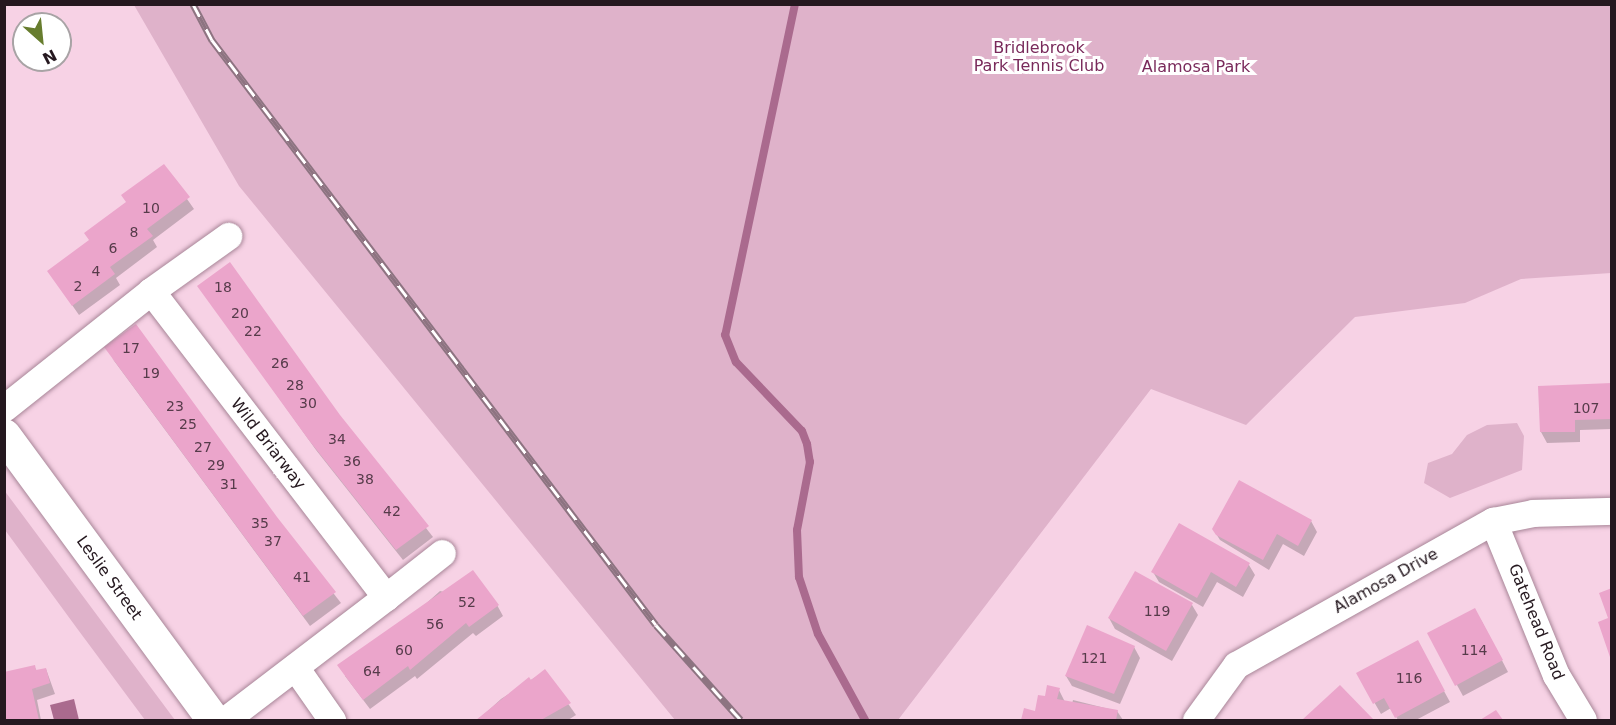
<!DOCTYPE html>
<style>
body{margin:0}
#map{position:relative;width:1616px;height:725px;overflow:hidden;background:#f7d2e5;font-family:"DejaVu Sans",sans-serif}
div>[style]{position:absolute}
.green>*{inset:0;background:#dfb2ca}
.water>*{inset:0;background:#aa6a8e}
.shadow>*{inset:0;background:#0003}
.stream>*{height:8px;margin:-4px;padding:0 4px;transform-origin:4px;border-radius:4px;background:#aa6a8e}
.building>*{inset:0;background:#eba5cb}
.roads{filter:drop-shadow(0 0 2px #a88698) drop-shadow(0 0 2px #a88698)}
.street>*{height:27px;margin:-13.5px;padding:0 13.5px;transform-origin:13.5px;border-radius:13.5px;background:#fff}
.secondary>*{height:33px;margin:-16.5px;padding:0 16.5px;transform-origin:16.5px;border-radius:16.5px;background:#fff}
.rail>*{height:7px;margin-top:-3.5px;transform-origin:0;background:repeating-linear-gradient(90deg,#fff 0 14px,#8d7481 0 28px);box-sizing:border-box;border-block:2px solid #8d7481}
span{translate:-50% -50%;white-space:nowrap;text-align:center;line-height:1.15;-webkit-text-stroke:6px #fff;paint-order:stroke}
.number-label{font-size:14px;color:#563b4a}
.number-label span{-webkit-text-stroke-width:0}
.park-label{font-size:16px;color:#792a5b}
.street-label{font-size:16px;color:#25181f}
.frame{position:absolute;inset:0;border:6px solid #25181f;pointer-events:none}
.north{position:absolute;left:12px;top:12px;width:60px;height:60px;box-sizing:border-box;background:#fff;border:2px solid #a8a3a5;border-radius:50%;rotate:153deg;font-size:16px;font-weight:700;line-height:24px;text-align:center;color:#25181f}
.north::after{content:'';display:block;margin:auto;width:21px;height:27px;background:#677d2e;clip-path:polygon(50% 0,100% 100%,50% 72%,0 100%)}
</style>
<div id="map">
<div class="green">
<div style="clip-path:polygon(134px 5px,1611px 5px,1611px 273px,1521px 279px,1465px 303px,1355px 317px,1246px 425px,1151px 389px,898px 720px,675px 720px,239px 186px)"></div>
<div style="clip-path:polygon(1517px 423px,1524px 436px,1522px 470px,1450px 498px,1424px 483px,1428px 463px,1452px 454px,1467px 435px,1487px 425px)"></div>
<div style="clip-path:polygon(4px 490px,172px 716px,175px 720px,145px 720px,76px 627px,5px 530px)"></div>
</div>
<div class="water">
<div style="clip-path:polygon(74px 699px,79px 720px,54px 720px,50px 705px)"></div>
</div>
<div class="shadow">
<div style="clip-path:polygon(164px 166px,194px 209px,153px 240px,157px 247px,116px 278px,120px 285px,79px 315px,49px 272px,90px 241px)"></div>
<div style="clip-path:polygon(199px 286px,339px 416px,433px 537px,403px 560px,316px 450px)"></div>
<div style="clip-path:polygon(112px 358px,275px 518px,341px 603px,310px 626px)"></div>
<div style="clip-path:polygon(1612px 385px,1612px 429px,1580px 430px,1580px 442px,1547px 443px,1541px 432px)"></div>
<div style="clip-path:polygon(1311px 521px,1317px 532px,1304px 556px,1283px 544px,1269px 570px,1220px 540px,1213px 529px)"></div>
<div style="clip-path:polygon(1249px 565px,1255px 575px,1243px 597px,1217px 582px,1203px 607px,1159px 582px,1153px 572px)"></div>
<div style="clip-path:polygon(440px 591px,497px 605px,503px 616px,476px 636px,473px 633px,417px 679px,415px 676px,370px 709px,345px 676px)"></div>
<div style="clip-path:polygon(1192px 605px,1198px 615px,1172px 661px,1115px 629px,1109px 618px)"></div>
<div style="clip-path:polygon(1481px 620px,1508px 672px,1463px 696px,1429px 634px)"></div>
<div style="clip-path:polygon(1417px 642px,1450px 702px,1416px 720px,1398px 720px,1391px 708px,1381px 714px,1358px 674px)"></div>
<div style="clip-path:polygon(1134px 647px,1140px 658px,1120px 704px,1072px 686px,1066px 676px)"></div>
<div style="clip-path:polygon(34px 666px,37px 671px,46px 669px,55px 694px,37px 700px,41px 720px,4px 720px,4px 673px)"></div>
<div style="clip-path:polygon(545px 671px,576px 715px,568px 720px,478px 720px,501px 699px)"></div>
<div style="clip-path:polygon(1340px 687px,1372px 720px,1304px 720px)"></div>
<div style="clip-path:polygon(1059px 690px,1065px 702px,1072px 704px,1073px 700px,1117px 711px,1123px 720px,1023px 720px,1025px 710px,1036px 713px,1046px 698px)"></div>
</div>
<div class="stream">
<div style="left:795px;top:4px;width:338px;rotate:101.9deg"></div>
<div style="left:725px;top:335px;width:29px;rotate:68deg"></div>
<div style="left:736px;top:362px;width:95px;rotate:46.3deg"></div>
<div style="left:802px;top:431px;width:14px;rotate:69deg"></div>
<div style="left:807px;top:444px;width:18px;rotate:81deg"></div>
<div style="left:810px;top:462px;width:69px;rotate:100.8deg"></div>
<div style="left:797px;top:530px;width:47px;rotate:87.6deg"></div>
<div style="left:799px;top:577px;width:60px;rotate:71.6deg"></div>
<div style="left:818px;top:634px;width:98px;rotate:61.3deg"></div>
</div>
<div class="building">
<div style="clip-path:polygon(164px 164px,190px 197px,147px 229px,153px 236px,110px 267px,115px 274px,72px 306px,47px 271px,89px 240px,84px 233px,126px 202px,121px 195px)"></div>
<div style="clip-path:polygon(230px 262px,340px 415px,429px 526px,396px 550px,308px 439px,197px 286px)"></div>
<div style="clip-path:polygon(136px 324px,277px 517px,336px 592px,303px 616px,104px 347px)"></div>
<div style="clip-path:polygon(1612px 383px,1612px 419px,1575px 420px,1575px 432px,1540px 432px,1538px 386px)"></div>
<div style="clip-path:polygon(1239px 480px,1312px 520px,1298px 546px,1277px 534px,1263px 560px,1216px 535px,1212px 529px)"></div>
<div style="clip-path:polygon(1179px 523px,1250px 563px,1236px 587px,1211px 572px,1197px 598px,1151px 572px)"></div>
<div style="clip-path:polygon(473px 570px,499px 605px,469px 627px,466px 623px,410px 670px,408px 666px,363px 700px,337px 665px)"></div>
<div style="clip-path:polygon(1135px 571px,1193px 603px,1166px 651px,1108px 618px)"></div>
<div style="clip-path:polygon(1612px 588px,1612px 660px,1611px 660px,1598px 622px,1608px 618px,1599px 593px)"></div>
<div style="clip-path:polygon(1475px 608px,1503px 660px,1455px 686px,1427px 633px)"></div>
<div style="clip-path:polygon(1087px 625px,1135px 646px,1114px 694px,1065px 676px)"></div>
<div style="clip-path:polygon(1418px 640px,1445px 691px,1395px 718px,1384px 698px,1373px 704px,1356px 673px)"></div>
<div style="clip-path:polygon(35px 665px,36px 670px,46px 668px,50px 683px,32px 689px,39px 720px,4px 720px,4px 672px)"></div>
<div style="clip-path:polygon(545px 669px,571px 703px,541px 720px,476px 720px,529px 677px,531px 680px)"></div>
<div style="clip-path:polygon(1047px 685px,1060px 688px,1057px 699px,1118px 710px,1116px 720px,1021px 720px,1024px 708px,1035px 711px,1038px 695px,1045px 696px)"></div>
<div style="clip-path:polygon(1340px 685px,1374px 720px,1302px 720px)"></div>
<div style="clip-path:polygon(1496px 710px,1503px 720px,1480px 720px)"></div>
</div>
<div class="roads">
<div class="street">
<div style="left:151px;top:291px;width:386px;rotate:52.5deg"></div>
<div style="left:386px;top:597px;width:203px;rotate:142.6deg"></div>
<div style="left:4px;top:408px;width:188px;rotate:-38.5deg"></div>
<div style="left:151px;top:291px;width:95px;rotate:-35.5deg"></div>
<div style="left:1493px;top:521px;width:166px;rotate:67.8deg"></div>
<div style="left:1556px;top:675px;width:52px;rotate:59deg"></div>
<div style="left:386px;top:597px;width:71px;rotate:-38.2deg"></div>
<div style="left:295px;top:667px;width:65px;rotate:55.1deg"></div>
<div style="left:1196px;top:720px;width:68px;rotate:-54deg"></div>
<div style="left:1236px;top:665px;width:295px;rotate:-29.3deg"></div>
<div style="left:1493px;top:521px;width:41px;rotate:-11.3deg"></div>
<div style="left:1533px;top:513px;width:79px;rotate:-1.5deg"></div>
</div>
<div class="secondary">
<div style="left:4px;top:435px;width:353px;rotate:53.7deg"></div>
</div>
</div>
<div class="rail">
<div style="left:193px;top:4px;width:41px;rotate:62.2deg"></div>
<div style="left:212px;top:40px;width:734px;rotate:52.8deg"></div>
<div style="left:656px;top:625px;width:127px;rotate:48.2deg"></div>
</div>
<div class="number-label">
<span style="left:151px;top:208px">10</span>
<span style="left:134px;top:232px">8</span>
<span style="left:113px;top:248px">6</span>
<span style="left:96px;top:271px">4</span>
<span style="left:78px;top:286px">2</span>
<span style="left:223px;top:287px">18</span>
<span style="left:240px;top:313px">20</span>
<span style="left:253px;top:331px">22</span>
<span style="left:131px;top:348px">17</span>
<span style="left:280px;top:363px">26</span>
<span style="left:151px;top:373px">19</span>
<span style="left:295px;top:385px">28</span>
<span style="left:308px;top:403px">30</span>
<span style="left:175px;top:406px">23</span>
<span style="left:1586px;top:408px">107</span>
<span style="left:188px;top:424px">25</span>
<span style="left:337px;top:439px">34</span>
<span style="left:203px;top:447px">27</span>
<span style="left:352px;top:461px">36</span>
<span style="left:216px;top:465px">29</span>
<span style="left:365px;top:479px">38</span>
<span style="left:229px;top:484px">31</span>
<span style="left:392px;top:511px">42</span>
<span style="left:260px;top:523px">35</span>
<span style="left:273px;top:541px">37</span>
<span style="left:302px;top:577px">41</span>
<span style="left:467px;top:602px">52</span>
<span style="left:1157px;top:611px">119</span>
<span style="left:435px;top:624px">56</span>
<span style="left:404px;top:650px">60</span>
<span style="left:1474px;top:650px">114</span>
<span style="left:1094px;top:658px">121</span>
<span style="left:372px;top:671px">64</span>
<span style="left:1409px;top:678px">116</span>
</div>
<div class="park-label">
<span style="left:1039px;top:57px">Bridlebrook<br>Park Tennis Club</span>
<span style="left:1196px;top:67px">Alamosa Park</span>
</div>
<div class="street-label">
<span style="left:268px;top:444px;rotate:52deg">Wild Briarway</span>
<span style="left:109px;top:578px;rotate:54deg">Leslie Street</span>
<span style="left:1386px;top:581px;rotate:-29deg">Alamosa Drive</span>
<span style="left:1536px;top:622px;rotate:68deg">Gatehead Road</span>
</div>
<div class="frame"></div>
<div class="north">N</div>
</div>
